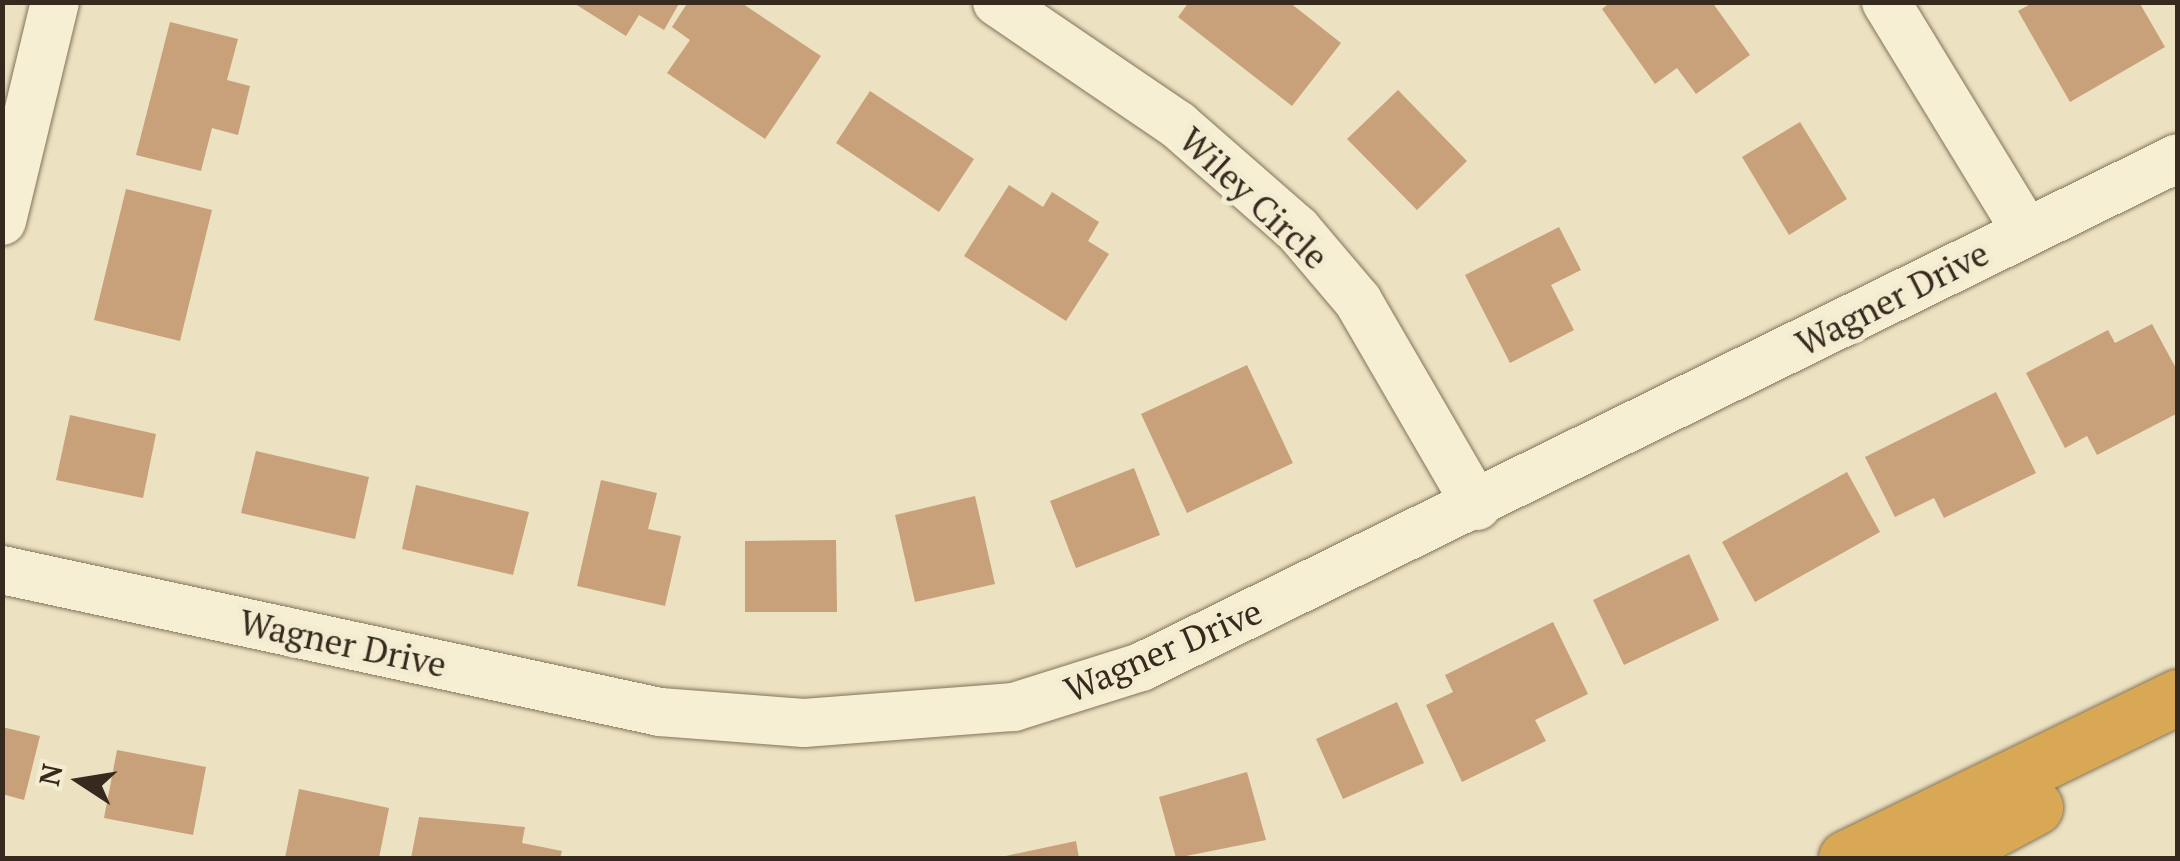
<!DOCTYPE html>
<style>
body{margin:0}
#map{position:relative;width:2180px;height:861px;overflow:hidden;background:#ece2c1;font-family:"PT Serif",serif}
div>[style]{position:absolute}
.building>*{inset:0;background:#c8a079}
.roads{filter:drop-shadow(0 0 2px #84735a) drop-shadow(0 0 2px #84735a)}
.street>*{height:48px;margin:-24px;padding:0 24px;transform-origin:24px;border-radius:24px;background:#f7efd4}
.highway>*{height:55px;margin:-27.5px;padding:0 27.5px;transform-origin:27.5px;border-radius:27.5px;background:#d8a855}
span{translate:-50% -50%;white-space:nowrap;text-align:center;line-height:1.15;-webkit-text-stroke:10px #f3ecd1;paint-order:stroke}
.street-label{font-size:35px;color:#352a1d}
.frame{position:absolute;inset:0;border:5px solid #352a1d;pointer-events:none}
.north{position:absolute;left:30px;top:731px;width:100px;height:100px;-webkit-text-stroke:8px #f3ecd1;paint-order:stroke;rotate:282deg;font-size:28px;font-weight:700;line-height:40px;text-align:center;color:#352a1d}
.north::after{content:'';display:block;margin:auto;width:35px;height:45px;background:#352a1d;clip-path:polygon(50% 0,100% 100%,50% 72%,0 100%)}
</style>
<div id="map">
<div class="building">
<div style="clip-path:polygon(572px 2px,680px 2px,664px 30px,639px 15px,626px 36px)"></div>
<div style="clip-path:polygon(688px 2px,740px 2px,821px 56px,765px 139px,667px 73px,690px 40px,672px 27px)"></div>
<div style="clip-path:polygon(1189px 2px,1289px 2px,1341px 43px,1292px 106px,1178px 17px)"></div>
<div style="clip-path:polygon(1611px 2px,1712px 2px,1750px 55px,1696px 94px,1677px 68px,1655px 84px,1602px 9px)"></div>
<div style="clip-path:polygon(2034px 2px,2139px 2px,2165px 47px,2070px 102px,2018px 11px)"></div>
<div style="clip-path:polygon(170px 22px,238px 39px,227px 80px,250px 86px,238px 135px,212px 128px,201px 171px,136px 155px)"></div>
<div style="clip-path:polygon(1398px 90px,1467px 161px,1417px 210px,1347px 139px)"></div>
<div style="clip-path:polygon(870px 91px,974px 159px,939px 212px,836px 143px)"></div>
<div style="clip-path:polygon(1800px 122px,1847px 199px,1789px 235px,1742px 157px)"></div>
<div style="clip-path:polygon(1009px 185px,1043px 207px,1052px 192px,1099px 222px,1088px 241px,1109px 254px,1066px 321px,964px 256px)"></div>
<div style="clip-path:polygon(126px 189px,212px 210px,180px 341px,94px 320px)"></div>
<div style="clip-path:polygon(1559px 227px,1581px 270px,1551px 285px,1574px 330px,1510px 363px,1465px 275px)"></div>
<div style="clip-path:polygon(2152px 324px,2178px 372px,2178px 413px,2097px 455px,2087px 436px,2065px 448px,2026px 373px,2108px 330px,2115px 343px)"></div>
<div style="clip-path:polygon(1247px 365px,1293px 463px,1187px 513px,1141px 414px)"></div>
<div style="clip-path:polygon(1996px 392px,2036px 473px,1944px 518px,1934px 498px,1895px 517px,1865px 457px)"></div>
<div style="clip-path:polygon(70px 415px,156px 434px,143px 498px,56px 480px)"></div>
<div style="clip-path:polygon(256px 451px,369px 477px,355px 539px,241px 513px)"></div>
<div style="clip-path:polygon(1134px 468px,1160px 535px,1076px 568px,1050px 501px)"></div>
<div style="clip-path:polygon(1847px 472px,1880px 532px,1755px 602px,1722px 542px)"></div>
<div style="clip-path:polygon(601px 480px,657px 493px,648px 529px,681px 536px,665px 606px,577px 586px)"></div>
<div style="clip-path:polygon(416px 485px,529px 512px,513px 575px,402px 549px)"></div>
<div style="clip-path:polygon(975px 496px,995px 584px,915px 602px,895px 515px)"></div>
<div style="clip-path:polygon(836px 540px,837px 612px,745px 612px,745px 541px)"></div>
<div style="clip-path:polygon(1689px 554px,1719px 620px,1624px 665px,1593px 600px)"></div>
<div style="clip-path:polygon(1553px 622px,1588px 694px,1535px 720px,1546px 741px,1462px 782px,1426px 705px,1453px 692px,1445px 675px)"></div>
<div style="clip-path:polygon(1397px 702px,1424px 763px,1343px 799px,1316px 739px)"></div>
<div style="clip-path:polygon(2px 727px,40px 736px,24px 800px,2px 794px)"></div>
<div style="clip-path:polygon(117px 750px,206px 767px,193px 835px,104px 818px)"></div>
<div style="clip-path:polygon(1247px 772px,1266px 840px,1176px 858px,1159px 797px)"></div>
<div style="clip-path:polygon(299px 789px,389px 808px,379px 858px,285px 858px)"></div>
<div style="clip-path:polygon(419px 817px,525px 827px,522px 843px,562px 851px,560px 858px,411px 858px)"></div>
<div style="clip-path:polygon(1076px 841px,1079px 858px,1001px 858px,1001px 857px)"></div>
</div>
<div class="roads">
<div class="street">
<div style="left:997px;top:2px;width:219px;rotate:34.2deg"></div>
<div style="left:1178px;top:125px;width:158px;rotate:41.2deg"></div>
<div style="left:1297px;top:229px;width:94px;rotate:49.7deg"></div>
<div style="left:1358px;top:301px;width:237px;rotate:59.9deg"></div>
<div style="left:1886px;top:2px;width:268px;rotate:58.6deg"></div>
<div style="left:2px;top:221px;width:225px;rotate:-76.4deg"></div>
<div style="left:2px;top:570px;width:673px;rotate:12.18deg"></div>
<div style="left:660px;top:712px;width:144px;rotate:4.4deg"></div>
<div style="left:804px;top:723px;width:211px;rotate:-4.4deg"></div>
<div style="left:1014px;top:707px;width:133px;rotate:-17.5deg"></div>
<div style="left:1141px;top:667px;width:1155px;rotate:-26.14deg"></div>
</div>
<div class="highway">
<div style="left:1846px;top:858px;width:369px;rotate:-25.9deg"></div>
<div style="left:1940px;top:858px;width:108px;rotate:-28.2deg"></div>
</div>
</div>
<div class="street-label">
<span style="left:1254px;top:198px;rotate:43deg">Wiley Circle</span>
<span style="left:1892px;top:298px;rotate:-27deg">Wagner Drive</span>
<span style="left:343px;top:643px;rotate:12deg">Wagner Drive</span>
<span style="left:1163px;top:650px;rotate:-23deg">Wagner Drive</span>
</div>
<div class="frame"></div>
<div class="north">N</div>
</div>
